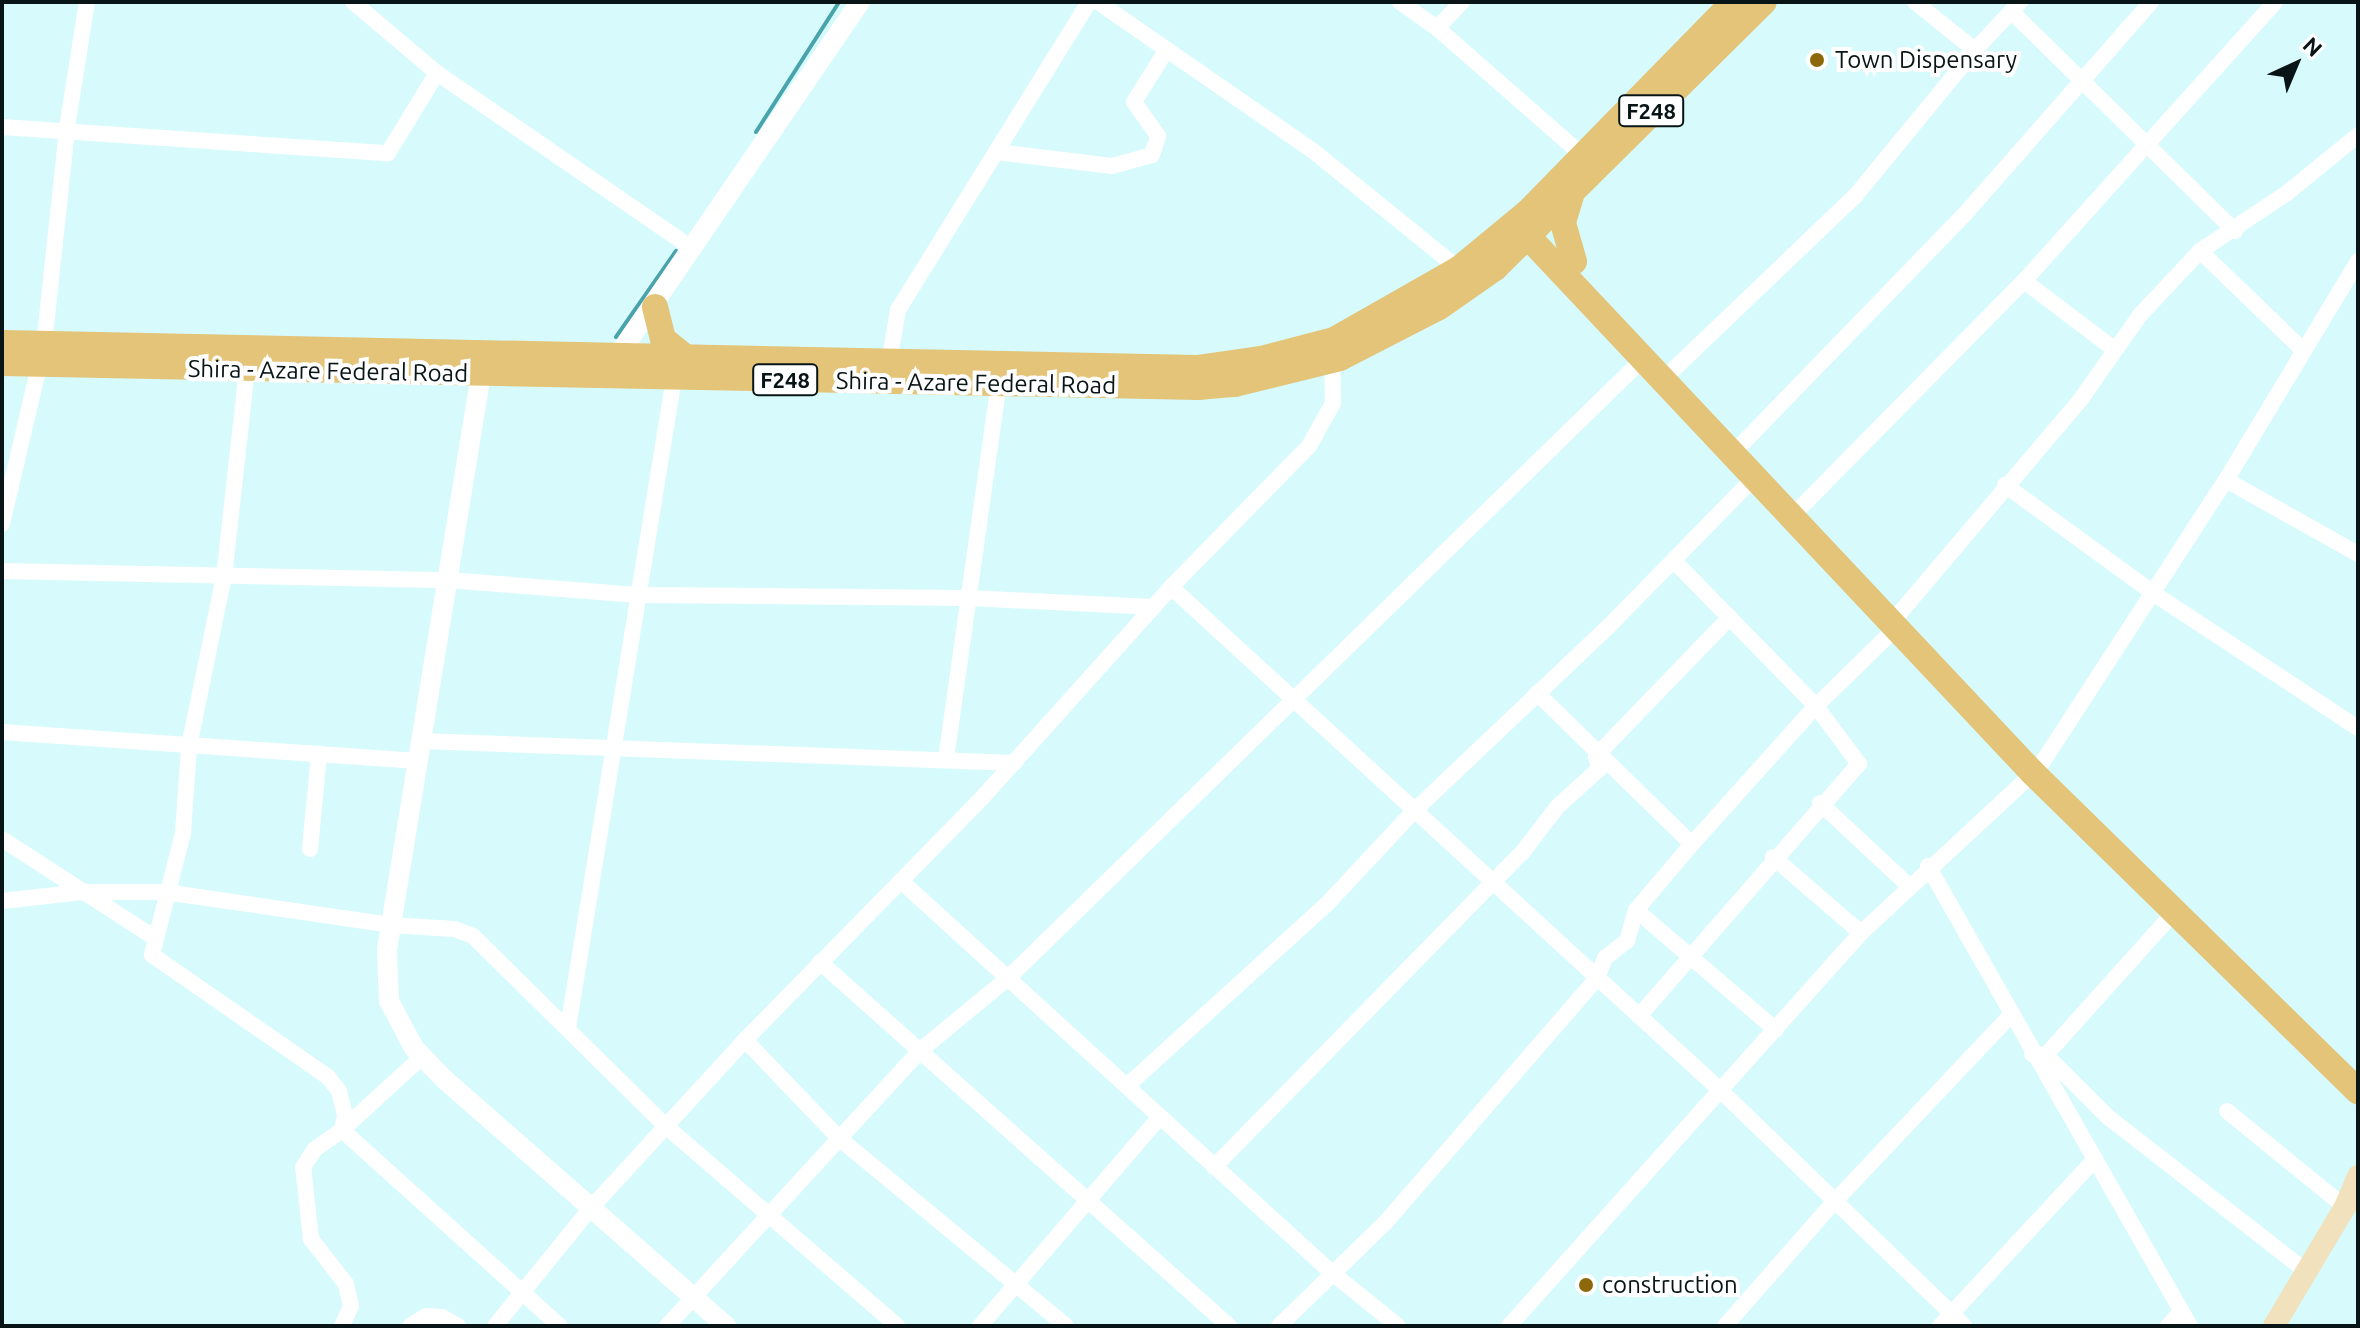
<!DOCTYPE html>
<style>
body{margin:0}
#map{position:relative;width:2360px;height:1328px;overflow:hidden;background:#d7fafd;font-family:Ubuntu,sans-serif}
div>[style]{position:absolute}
.stream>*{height:4px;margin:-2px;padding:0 2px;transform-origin:2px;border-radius:2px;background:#48a3ab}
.minor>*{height:16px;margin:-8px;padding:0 8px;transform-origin:8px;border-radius:8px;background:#fff}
.tertiary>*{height:20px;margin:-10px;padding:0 10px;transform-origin:10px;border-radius:10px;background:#fff}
.secondary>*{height:22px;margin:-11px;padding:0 11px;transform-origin:11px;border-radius:11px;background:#f1e1bc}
.primary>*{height:26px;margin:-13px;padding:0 13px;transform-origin:13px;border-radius:13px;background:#e3c479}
.dots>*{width:22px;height:22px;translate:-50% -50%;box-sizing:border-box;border:4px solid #fff;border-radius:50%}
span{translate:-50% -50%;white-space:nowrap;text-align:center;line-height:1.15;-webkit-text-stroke:8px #fff;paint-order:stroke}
.shield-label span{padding:2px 6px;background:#fff;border:2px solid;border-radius:6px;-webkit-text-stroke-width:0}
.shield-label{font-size:22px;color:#081415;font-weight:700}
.poi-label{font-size:24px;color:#081415}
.left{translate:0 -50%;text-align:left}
.street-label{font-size:24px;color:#081415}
.frame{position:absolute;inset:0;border:4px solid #081415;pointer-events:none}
.north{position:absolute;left:2256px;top:24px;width:80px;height:80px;-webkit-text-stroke:6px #fff;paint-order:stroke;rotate:44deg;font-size:22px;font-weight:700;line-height:32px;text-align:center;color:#081415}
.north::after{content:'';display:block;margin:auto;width:28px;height:36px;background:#081415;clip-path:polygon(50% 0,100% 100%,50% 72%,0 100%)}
</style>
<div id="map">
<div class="stream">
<div style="left:756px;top:132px;width:154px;rotate:-57.4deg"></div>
<div style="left:616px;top:337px;width:105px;rotate:-55.1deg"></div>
</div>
<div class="minor">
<div style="left:353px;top:2px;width:110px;rotate:40.2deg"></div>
<div style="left:437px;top:73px;width:309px;rotate:34.5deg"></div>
<div style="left:1098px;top:2px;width:260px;rotate:34.7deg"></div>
<div style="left:1312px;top:150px;width:189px;rotate:39deg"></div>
<div style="left:1400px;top:2px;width:45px;rotate:35.1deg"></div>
<div style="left:1437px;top:28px;width:194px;rotate:41.2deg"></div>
<div style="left:1915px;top:2px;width:77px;rotate:38.7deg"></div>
<div style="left:1975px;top:50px;width:66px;rotate:-46.8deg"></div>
<div style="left:2011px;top:11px;width:314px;rotate:44.5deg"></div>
<div style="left:1437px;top:28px;width:36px;rotate:-46deg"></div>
<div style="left:2px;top:127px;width:387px;rotate:3.9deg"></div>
<div style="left:388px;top:153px;width:94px;rotate:-58.5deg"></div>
<div style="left:996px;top:152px;width:117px;rotate:6.9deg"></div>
<div style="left:1112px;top:166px;width:41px;rotate:-15.4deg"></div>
<div style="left:1152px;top:155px;width:20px;rotate:-72deg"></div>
<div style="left:1158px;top:136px;width:42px;rotate:-125.2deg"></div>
<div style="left:1134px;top:102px;width:62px;rotate:-58.1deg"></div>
<div style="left:2200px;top:251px;width:143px;rotate:43.9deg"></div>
<div style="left:2024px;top:281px;width:113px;rotate:37.1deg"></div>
<div style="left:889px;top:363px;width:54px;rotate:-80.4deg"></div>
<div style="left:898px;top:310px;width:362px;rotate:-58.2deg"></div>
<div style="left:247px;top:369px;width:208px;rotate:96.3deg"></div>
<div style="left:224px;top:576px;width:175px;rotate:101.6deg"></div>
<div style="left:189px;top:747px;width:86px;rotate:94deg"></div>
<div style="left:183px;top:833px;width:126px;rotate:104.3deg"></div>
<div style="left:152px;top:955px;width:214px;rotate:34.7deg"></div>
<div style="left:328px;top:1077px;width:18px;rotate:52deg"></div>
<div style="left:339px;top:1091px;width:25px;rotate:76deg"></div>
<div style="left:345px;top:1115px;width:15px;rotate:101deg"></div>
<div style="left:342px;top:1130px;width:108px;rotate:-42.4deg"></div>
<div style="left:1674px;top:369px;width:252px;rotate:-43.7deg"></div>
<div style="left:1856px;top:195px;width:188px;rotate:-50.6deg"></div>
<div style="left:1742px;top:444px;width:319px;rotate:-45.9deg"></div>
<div style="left:1964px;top:215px;width:283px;rotate:-48.7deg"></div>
<div style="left:2226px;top:480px;width:151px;rotate:29.3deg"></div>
<div style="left:2005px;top:485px;width:183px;rotate:36.1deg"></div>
<div style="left:2153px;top:593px;width:245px;rotate:33.4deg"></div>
<div style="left:1800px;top:508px;width:319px;rotate:-45.4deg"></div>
<div style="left:2024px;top:281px;width:375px;rotate:-48deg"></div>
<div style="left:2px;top:524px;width:184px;rotate:-76.8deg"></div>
<div style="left:44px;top:345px;width:218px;rotate:-83.9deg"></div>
<div style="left:67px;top:128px;width:128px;rotate:-81deg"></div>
<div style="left:2px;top:571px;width:446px;rotate:1.2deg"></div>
<div style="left:448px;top:580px;width:190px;rotate:4.5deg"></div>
<div style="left:637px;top:595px;width:332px;rotate:0.5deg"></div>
<div style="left:969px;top:598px;width:185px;rotate:2.8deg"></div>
<div style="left:1171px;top:587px;width:743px;rotate:42.49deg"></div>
<div style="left:1719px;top:1089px;width:341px;rotate:44deg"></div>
<div style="left:1898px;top:615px;width:283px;rotate:-49.7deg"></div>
<div style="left:2081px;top:399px;width:103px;rotate:-54.9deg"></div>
<div style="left:2140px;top:315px;width:88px;rotate:-46.8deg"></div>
<div style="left:2200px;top:251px;width:105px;rotate:-33.7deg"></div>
<div style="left:2287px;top:193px;width:92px;rotate:-39.2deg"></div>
<div style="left:1537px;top:693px;width:216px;rotate:44.3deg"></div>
<div style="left:2px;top:732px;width:417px;rotate:4deg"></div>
<div style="left:422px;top:741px;width:593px;rotate:2.12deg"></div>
<div style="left:946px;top:759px;width:379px;rotate:-82deg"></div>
<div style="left:2042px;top:763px;width:338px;rotate:-57deg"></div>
<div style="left:2226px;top:480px;width:256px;rotate:-58.9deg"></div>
<div style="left:1820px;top:803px;width:122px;rotate:43deg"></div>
<div style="left:2px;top:839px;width:182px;rotate:32.9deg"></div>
<div style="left:310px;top:849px;width:96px;rotate:-84.6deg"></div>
<div style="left:1773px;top:857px;width:116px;rotate:40.8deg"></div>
<div style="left:1928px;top:866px;width:529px;rotate:60.34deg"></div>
<div style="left:901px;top:881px;width:581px;rotate:42.28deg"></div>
<div style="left:1331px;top:1272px;width:86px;rotate:38.9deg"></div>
<div style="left:2px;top:901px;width:81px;rotate:-6.4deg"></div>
<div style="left:82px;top:892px;width:83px"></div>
<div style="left:165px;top:892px;width:228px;rotate:8.3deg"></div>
<div style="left:391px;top:925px;width:63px;rotate:3.6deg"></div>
<div style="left:454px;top:929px;width:20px;rotate:20deg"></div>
<div style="left:473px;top:936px;width:274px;rotate:44.6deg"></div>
<div style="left:668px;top:1128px;width:303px;rotate:40.8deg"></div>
<div style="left:1636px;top:910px;width:184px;rotate:40.6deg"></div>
<div style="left:820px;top:962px;width:548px;rotate:41.67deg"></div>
<div style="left:1639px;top:1016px;width:335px;rotate:-48.9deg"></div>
<div style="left:1859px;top:764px;width:72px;rotate:-126.6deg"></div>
<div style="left:1816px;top:706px;width:203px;rotate:-134.4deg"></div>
<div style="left:568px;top:1028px;width:659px;rotate:-80.74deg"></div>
<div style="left:745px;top:1040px;width:137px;rotate:46.2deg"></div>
<div style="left:840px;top:1139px;width:293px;rotate:39.6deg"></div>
<div style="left:2032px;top:1054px;width:14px;rotate:4deg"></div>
<div style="left:2046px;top:1055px;width:88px;rotate:45deg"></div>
<div style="left:2108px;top:1117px;width:252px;rotate:37.9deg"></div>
<div style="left:2046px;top:1055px;width:193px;rotate:-48.1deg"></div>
<div style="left:1128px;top:1085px;width:268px;rotate:-42.3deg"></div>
<div style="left:1326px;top:905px;width:129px;rotate:-46.9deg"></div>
<div style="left:1414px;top:811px;width:267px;rotate:-43.5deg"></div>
<div style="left:1608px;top:627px;width:209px;rotate:-45.6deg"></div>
<div style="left:2227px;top:1111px;width:152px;rotate:39.1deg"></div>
<div style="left:1214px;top:1167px;width:440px;rotate:-45.6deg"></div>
<div style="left:1522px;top:853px;width:58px;rotate:-52.7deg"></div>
<div style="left:1557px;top:807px;width:57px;rotate:-42.1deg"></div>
<div style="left:1599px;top:769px;width:13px;rotate:-103deg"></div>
<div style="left:1596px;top:756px;width:193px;rotate:-46deg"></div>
<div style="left:342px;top:1326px;width:22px;rotate:-66deg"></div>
<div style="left:351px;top:1306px;width:23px;rotate:-103deg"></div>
<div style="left:346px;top:1284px;width:57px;rotate:-127.9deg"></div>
<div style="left:311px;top:1239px;width:72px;rotate:-96.3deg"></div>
<div style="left:303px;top:1167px;width:22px;rotate:-56deg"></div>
<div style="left:315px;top:1149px;width:33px;rotate:-35deg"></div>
<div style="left:342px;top:1130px;width:293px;rotate:42deg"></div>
<div style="left:410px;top:1326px;width:19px;rotate:-32deg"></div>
<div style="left:426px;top:1316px;width:16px;rotate:4deg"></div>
<div style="left:442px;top:1317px;width:18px;rotate:29deg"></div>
<div style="left:495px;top:1326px;width:152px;rotate:-50.9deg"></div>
<div style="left:591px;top:1208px;width:228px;rotate:-47.5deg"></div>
<div style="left:745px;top:1040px;width:337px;rotate:-45.6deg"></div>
<div style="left:981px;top:799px;width:285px;rotate:-48.1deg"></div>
<div style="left:1171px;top:587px;width:197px;rotate:-45.6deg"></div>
<div style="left:1309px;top:446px;width:49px;rotate:-60.8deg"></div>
<div style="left:1333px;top:403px;width:50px;rotate:-91.1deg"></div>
<div style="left:667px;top:1326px;width:377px;rotate:-47.4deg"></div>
<div style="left:922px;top:1049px;width:110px;rotate:-39.5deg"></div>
<div style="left:1007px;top:979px;width:888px;rotate:-44.27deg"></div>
<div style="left:980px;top:1326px;width:276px;rotate:-49.3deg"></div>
<div style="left:1279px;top:1326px;width:148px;rotate:-44.2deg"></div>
<div style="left:1385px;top:1223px;width:324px;rotate:-49.1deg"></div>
<div style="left:1597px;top:978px;width:22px;rotate:-68deg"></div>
<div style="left:1605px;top:958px;width:28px;rotate:-38deg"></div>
<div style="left:1627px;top:941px;width:32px;rotate:-74deg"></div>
<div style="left:1636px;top:910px;width:87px;rotate:-49.7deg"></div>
<div style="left:1692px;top:844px;width:186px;rotate:-48.1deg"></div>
<div style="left:1816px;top:706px;width:112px;rotate:-44.3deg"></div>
<div style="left:1509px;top:1326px;width:528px;rotate:-48.15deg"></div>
<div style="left:1861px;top:933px;width:235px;rotate:-42.9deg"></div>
<div style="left:1725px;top:1326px;width:167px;rotate:-48.7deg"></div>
<div style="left:1835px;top:1201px;width:256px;rotate:-46.6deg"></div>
<div style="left:1940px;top:1326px;width:228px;rotate:-47.1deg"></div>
<div style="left:2168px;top:1326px;width:20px;rotate:-49deg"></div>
</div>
<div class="tertiary">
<div style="left:617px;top:357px;width:430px;rotate:-55.6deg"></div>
<div style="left:481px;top:374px;width:584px;rotate:99.27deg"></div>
<div style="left:387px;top:950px;width:51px;rotate:87.8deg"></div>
<div style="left:389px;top:1001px;width:53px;rotate:62deg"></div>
<div style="left:414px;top:1048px;width:43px;rotate:45.9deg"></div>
<div style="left:444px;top:1079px;width:375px;rotate:41.2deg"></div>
</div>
<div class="secondary">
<div style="left:2274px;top:1326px;width:139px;rotate:-59.2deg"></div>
<div style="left:2345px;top:1207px;width:34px;rotate:-67deg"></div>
</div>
<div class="primary">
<div style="left:1571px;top:196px;width:28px;rotate:107deg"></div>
<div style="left:1563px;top:223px;width:40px;rotate:74deg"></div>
<div style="left:1518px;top:226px;width:751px;rotate:46.73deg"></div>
<div style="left:2033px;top:773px;width:455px;rotate:44.4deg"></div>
<div style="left:655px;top:307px;width:33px;rotate:76deg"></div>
<div style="left:663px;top:339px;width:32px;rotate:39deg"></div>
<div style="left:2px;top:343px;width:1195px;rotate:1.2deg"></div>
<div style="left:1197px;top:368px;width:65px;rotate:-8deg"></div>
<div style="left:1261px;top:359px;width:75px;rotate:-14.6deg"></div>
<div style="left:1334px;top:340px;width:144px;rotate:-29.6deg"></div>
<div style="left:1459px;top:269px;width:89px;rotate:-39.6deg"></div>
<div style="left:1528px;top:212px;width:294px;rotate:-45.6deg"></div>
<div style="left:2px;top:363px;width:1196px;rotate:1.15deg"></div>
<div style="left:1198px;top:387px;width:37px;rotate:-5deg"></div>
<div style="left:1235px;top:384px;width:108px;rotate:-13.9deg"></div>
<div style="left:1340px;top:358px;width:111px;rotate:-27.3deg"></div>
<div style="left:1439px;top:307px;width:68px;rotate:-34.9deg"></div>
<div style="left:1495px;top:268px;width:378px;rotate:-44.7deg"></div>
</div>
<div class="dots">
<div style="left:1817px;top:60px;background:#8d680b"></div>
<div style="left:1586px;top:1285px;background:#8d680b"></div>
</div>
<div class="shield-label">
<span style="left:1651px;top:111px">F248</span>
<span style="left:785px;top:380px">F248</span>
</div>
<div class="poi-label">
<span class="left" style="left:1835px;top:60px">Town Dispensary</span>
<span class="left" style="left:1602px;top:1285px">construction</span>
</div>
<div class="street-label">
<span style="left:328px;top:371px;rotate:1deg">Shira - Azare Federal Road</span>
<span style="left:976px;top:383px;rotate:1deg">Shira - Azare Federal Road</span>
</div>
<div class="frame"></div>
<div class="north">N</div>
</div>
